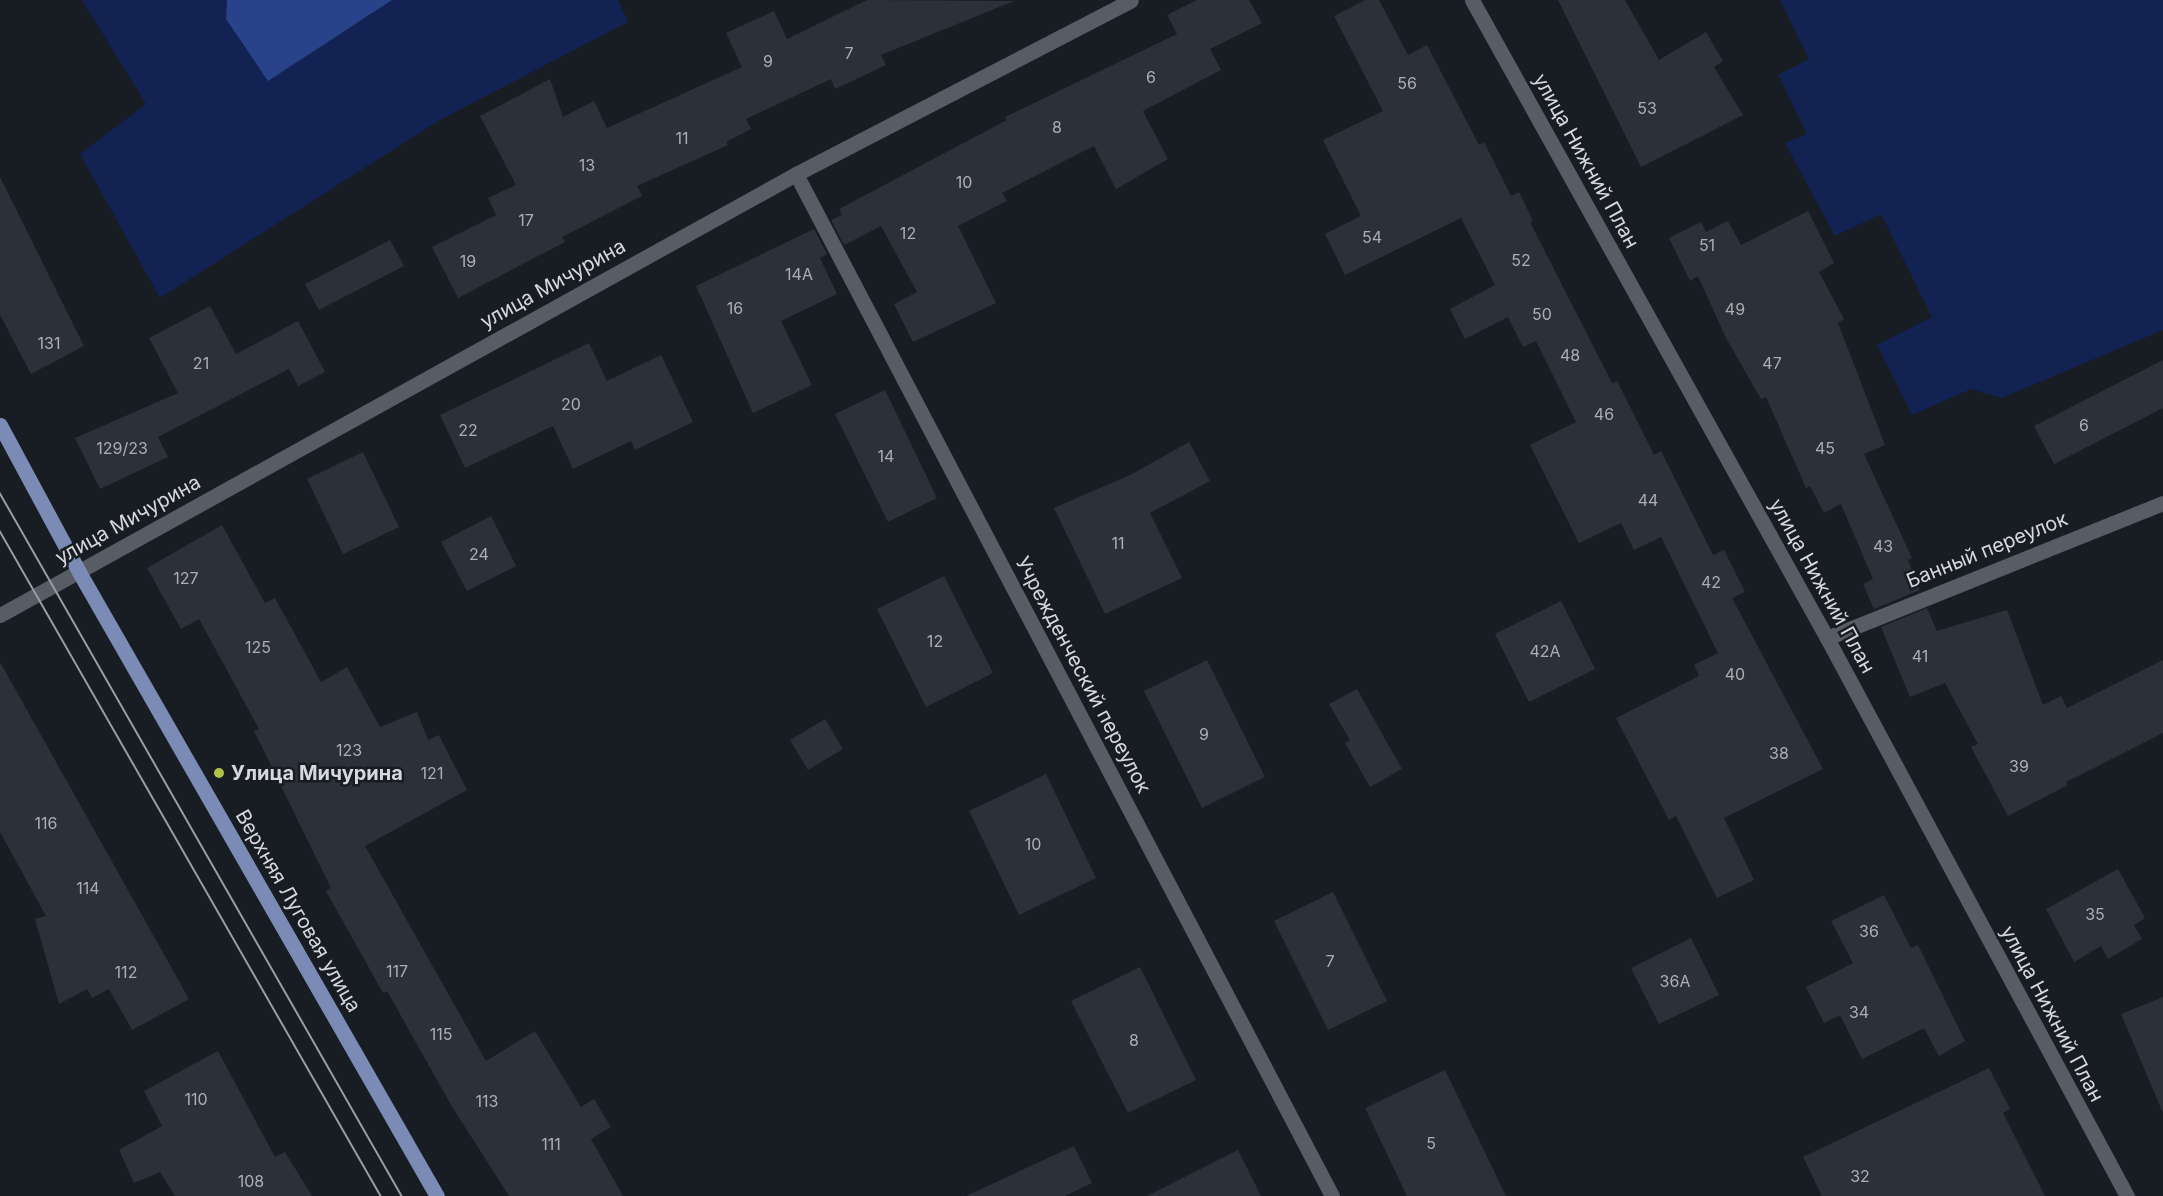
<!DOCTYPE html>
<meta charset="utf-8">
<style>
body{margin:0}
#map{position:relative;width:2163px;height:1196px;overflow:hidden;background:#181c23;font-family:Inter,sans-serif}
div>[style]{position:absolute}
.green>*{inset:0;background:#112253}
.forest>*{inset:0;background:#29438b}
.building>*{inset:0;background:#2c3038}
.minor>*{height:15px;margin:-7.5px;padding:0 7.5px;transform-origin:7.5px;border-radius:7.5px;background:#585c65}
.major>*{height:15px;margin:-7.5px;padding:0 7.5px;transform-origin:7.5px;border-radius:7.5px;background:#7a8bb5}
.tram>*{height:1.5px;margin:-0.75px;padding:0 0.75px;transform-origin:0.75px;border-radius:0.75px;background:#9a9ca2}
.dots>*{width:16px;height:16px;translate:-50% -50%;box-sizing:border-box;border:3px solid #181c23;border-radius:50%}
span{translate:-50% -50%;white-space:nowrap;text-align:center;line-height:1.15;-webkit-text-stroke:5px #181c23;paint-order:stroke}
.number-label{font-size:16px;color:#acaeb4}
.number-label span{-webkit-text-stroke-width:0}
.street-label{font-size:20px;color:#d6d8dd}
.poi-label{font-size:20px;color:#d6d8dd;font-weight:700}
.left{translate:0 -50%;text-align:left}
</style>
<div id="map">
<div class="green">
<div style="clip-path:polygon(82px 0,227px 0,226px 19px,268px 80px,392px 0,618px 0,628px 22px,440px 120px,160px 298px,80px 154px,146px 104px)"></div>
<div style="clip-path:polygon(1780px 0,2163px 0,2163px 330px,2002px 398px,1971px 389px,1912px 415px,1877px 345px,1932px 317px,1881px 214px,1835px 236px,1785px 143px,1807px 134px,1778px 75px,1809px 59px)"></div>
</div>
<div class="forest">
<div style="clip-path:polygon(227px 0,392px 0,268px 81px,226px 19px)"></div>
</div>
<div class="building">
<div style="clip-path:polygon(867px 0,1014px 1px,881px 55px,886px 65px,835px 89px,831px 79px,746px 119px,751px 129px,726px 142px,728px 145px,637px 186px,642px 196px,562px 237px,565px 242px,458px 298px,432px 247px,496px 215px,488px 198px,516px 185px,480px 116px,550px 79px,563px 117px,594px 101px,607px 128px,742px 67px,726px 33px,774px 11px,787px 39px)"></div>
<div style="clip-path:polygon(1197px 0,1249px 0,1262px 23px,1210px 49px,1221px 70px,1143px 111px,1168px 159px,1116px 189px,1094px 146px,1002px 193px,1007px 201px,958px 226px,996px 303px,913px 342px,894px 304px,917px 292px,881px 226px,844px 245px,831px 220px,842px 215px,839px 209px,1007px 120px,1005px 117px,1177px 34px,1167px 15px)"></div>
<div style="clip-path:polygon(1365px 0,1379px 0,1408px 55px,1427px 45px,1479px 145px,1484px 142px,1511px 196px,1519px 192px,1533px 221px,1530px 222px,1612px 383px,1617px 381px,1654px 455px,1661px 451px,1713px 555px,1724px 550px,1745px 592px,1732px 598px,1823px 769px,1724px 818px,1754px 880px,1717px 898px,1676px 816px,1669px 820px,1616px 718px,1699px 676px,1694px 665px,1718px 653px,1661px 537px,1634px 550px,1621px 523px,1579px 543px,1530px 445px,1576px 422px,1536px 341px,1523px 347px,1508px 317px,1465px 339px,1450px 309px,1495px 285px,1461px 218px,1345px 275px,1325px 234px,1361px 216px,1323px 140px,1383px 111px,1334px 16px)"></div>
<div style="clip-path:polygon(1558px 0,1625px 0,1659px 60px,1706px 32px,1723px 61px,1714px 67px,1743px 115px,1641px 167px)"></div>
<div style="clip-path:polygon(0 177px,84px 346px,31px 374px,0 315px)"></div>
<div style="clip-path:polygon(1808px 211px,1834px 263px,1819px 272px,1844px 319px,1838px 323px,1885px 445px,1864px 454px,1912px 558px,1908px 560px,1920px 590px,1874px 609px,1863px 584px,1873px 579px,1841px 504px,1824px 513px,1810px 486px,1806px 488px,1766px 397px,1761px 399px,1726px 338px,1698px 276px,1690px 281px,1669px 238px,1701px 222px,1706px 232px,1728px 221px,1741px 245px)"></div>
<div style="clip-path:polygon(814px 229px,827px 254px,820px 258px,837px 294px,781px 321px,812px 385px,753px 413px,696px 286px)"></div>
<div style="clip-path:polygon(390px 240px,404px 266px,319px 310px,305px 284px)"></div>
<div style="clip-path:polygon(210px 306px,236px 354px,298px 321px,325px 372px,298px 386px,289px 369px,158px 437px,168px 457px,100px 489px,75px 438px,178px 393px,149px 338px)"></div>
<div style="clip-path:polygon(589px 343px,607px 381px,661px 355px,693px 422px,635px 450px,631px 441px,573px 469px,553px 426px,465px 468px,440px 415px)"></div>
<div style="clip-path:polygon(2163px 360px,2163px 408px,2054px 464px,2034px 426px)"></div>
<div style="clip-path:polygon(885px 390px,937px 498px,888px 522px,835px 414px)"></div>
<div style="clip-path:polygon(1189px 442px,1210px 481px,1150px 513px,1182px 578px,1105px 614px,1054px 508px,1132px 474px)"></div>
<div style="clip-path:polygon(363px 452px,399px 527px,343px 554px,307px 479px)"></div>
<div style="clip-path:polygon(491px 516px,516px 566px,467px 591px,441px 542px)"></div>
<div style="clip-path:polygon(222px 525px,265px 603px,275px 598px,321px 682px,347px 667px,380px 727px,417px 712px,428px 740px,439px 735px,467px 790px,365px 846px,486px 1061px,535px 1031px,581px 1107px,594px 1099px,611px 1127px,591px 1139px,623px 1196px,509px 1196px,451px 1105px,387px 991px,383px 993px,326px 891px,331px 888px,254px 731px,259px 729px,199px 619px,181px 629px,147px 568px)"></div>
<div style="clip-path:polygon(944px 576px,993px 673px,926px 707px,877px 609px)"></div>
<div style="clip-path:polygon(1561px 601px,1595px 669px,1529px 702px,1495px 634px)"></div>
<div style="clip-path:polygon(1927px 608px,1937px 631px,2007px 610px,2043px 705px,2061px 696px,2067px 708px,2163px 660px,2163px 733px,2066px 782px,2068px 785px,2008px 816px,1971px 747px,1978px 744px,1945px 683px,1910px 697px,1881px 627px)"></div>
<div style="clip-path:polygon(1207px 660px,1265px 777px,1202px 808px,1144px 691px)"></div>
<div style="clip-path:polygon(0 662px,189px 999px,132px 1030px,109px 989px,92px 998px,87px 989px,59px 1004px,35px 919px,46px 916px,0 832px)"></div>
<div style="clip-path:polygon(1357px 689px,1402px 769px,1370px 787px,1345px 743px,1350px 740px,1329px 704px)"></div>
<div style="clip-path:polygon(825px 719px,843px 749px,808px 770px,790px 740px)"></div>
<div style="clip-path:polygon(1046px 774px,1096px 878px,1019px 915px,969px 811px)"></div>
<div style="clip-path:polygon(2118px 869px,2145px 918px,2134px 925px,2142px 939px,2108px 959px,2101px 946px,2074px 962px,2046px 909px)"></div>
<div style="clip-path:polygon(1333px 892px,1387px 1001px,1328px 1030px,1274px 921px)"></div>
<div style="clip-path:polygon(1884px 895px,1911px 948px,1918px 945px,1965px 1041px,1939px 1056px,1924px 1028px,1862px 1059px,1840px 1015px,1824px 1023px,1806px 987px,1853px 963px,1831px 921px)"></div>
<div style="clip-path:polygon(1691px 938px,1719px 995px,1659px 1024px,1631px 968px)"></div>
<div style="clip-path:polygon(1140px 967px,1196px 1080px,1128px 1113px,1071px 1001px)"></div>
<div style="clip-path:polygon(2163px 997px,2163px 1113px,2121px 1014px)"></div>
<div style="clip-path:polygon(218px 1051px,275px 1157px,285px 1152px,312px 1196px,175px 1196px,160px 1172px,134px 1183px,119px 1150px,162px 1126px,144px 1091px)"></div>
<div style="clip-path:polygon(1989px 1068px,2010px 1109px,2003px 1113px,2045px 1196px,1822px 1196px,1803px 1157px)"></div>
<div style="clip-path:polygon(1445px 1070px,1506px 1196px,1407px 1196px,1365px 1108px)"></div>
<div style="clip-path:polygon(1074px 1146px,1092px 1183px,1065px 1196px,966px 1196px)"></div>
<div style="clip-path:polygon(1238px 1150px,1261px 1196px,1147px 1196px)"></div>
</div>
<div class="minor">
<div style="left:1472px;top:0;width:730px;rotate:60.91deg"></div>
<div style="left:1827px;top:638px;width:634px;rotate:61.74deg"></div>
<div style="left:796px;top:174px;width:1154px;rotate:62.32deg"></div>
<div style="left:0;top:615px;width:910px;rotate:-28.99deg"></div>
<div style="left:796px;top:174px;width:377px;rotate:-27.4deg"></div>
<div style="left:1827px;top:638px;width:362px;rotate:-21.9deg"></div>
</div>
<div class="major">
<div style="left:0;top:425px;width:167px;rotate:61.7deg"></div>
<div style="left:79px;top:572px;width:719px;rotate:60.16deg"></div>
</div>
<div class="tram">
<div style="left:0;top:493px;width:810px;rotate:60.24deg"></div>
<div style="left:0;top:531px;width:766px;rotate:60.19deg"></div>
</div>
<div class="dots">
<div style="left:219px;top:773px;background:#b3c24b"></div>
</div>
<div class="number-label">
<span style="left:849px;top:53px">7</span>
<span style="left:768px;top:61px">9</span>
<span style="left:1151px;top:77px">6</span>
<span style="left:1407px;top:83px">56</span>
<span style="left:1647px;top:108px">53</span>
<span style="left:1057px;top:127px">8</span>
<span style="left:682px;top:138px">11</span>
<span style="left:587px;top:165px">13</span>
<span style="left:964px;top:182px">10</span>
<span style="left:526px;top:220px">17</span>
<span style="left:908px;top:233px">12</span>
<span style="left:1372px;top:237px">54</span>
<span style="left:1707px;top:245px">51</span>
<span style="left:1521px;top:260px">52</span>
<span style="left:468px;top:261px">19</span>
<span style="left:799px;top:274px">14А</span>
<span style="left:735px;top:308px">16</span>
<span style="left:1735px;top:309px">49</span>
<span style="left:1542px;top:314px">50</span>
<span style="left:49px;top:343px">131</span>
<span style="left:1570px;top:355px">48</span>
<span style="left:201px;top:363px">21</span>
<span style="left:1772px;top:363px">47</span>
<span style="left:571px;top:404px">20</span>
<span style="left:1604px;top:414px">46</span>
<span style="left:2084px;top:425px">6</span>
<span style="left:468px;top:430px">22</span>
<span style="left:122px;top:448px">129/23</span>
<span style="left:1825px;top:448px">45</span>
<span style="left:886px;top:456px">14</span>
<span style="left:1648px;top:500px">44</span>
<span style="left:1118px;top:543px">11</span>
<span style="left:1883px;top:546px">43</span>
<span style="left:479px;top:554px">24</span>
<span style="left:186px;top:578px">127</span>
<span style="left:1711px;top:582px">42</span>
<span style="left:935px;top:641px">12</span>
<span style="left:258px;top:647px">125</span>
<span style="left:1545px;top:651px">42А</span>
<span style="left:1920px;top:656px">41</span>
<span style="left:1735px;top:674px">40</span>
<span style="left:1204px;top:734px">9</span>
<span style="left:349px;top:750px">123</span>
<span style="left:1779px;top:753px">38</span>
<span style="left:2019px;top:766px">39</span>
<span style="left:432px;top:773px">121</span>
<span style="left:46px;top:823px">116</span>
<span style="left:1033px;top:844px">10</span>
<span style="left:88px;top:888px">114</span>
<span style="left:2095px;top:914px">35</span>
<span style="left:1869px;top:931px">36</span>
<span style="left:1330px;top:961px">7</span>
<span style="left:397px;top:971px">117</span>
<span style="left:126px;top:972px">112</span>
<span style="left:1675px;top:981px">36А</span>
<span style="left:1859px;top:1012px">34</span>
<span style="left:441px;top:1034px">115</span>
<span style="left:1134px;top:1040px">8</span>
<span style="left:196px;top:1099px">110</span>
<span style="left:487px;top:1101px">113</span>
<span style="left:1431px;top:1143px">5</span>
<span style="left:551px;top:1144px">111</span>
<span style="left:1860px;top:1176px">32</span>
<span style="left:251px;top:1181px">108</span>
</div>
<div class="street-label">
<span style="left:1586px;top:161px;rotate:61deg">улица Нижний План</span>
<span style="left:553px;top:284px;rotate:-29deg">улица Мичурина</span>
<span style="left:128px;top:520px;rotate:-29deg">улица Мичурина</span>
<span style="left:1987px;top:550px;rotate:-22deg">Банный переулок</span>
<span style="left:1822px;top:586px;rotate:61deg">улица Нижний План</span>
<span style="left:1083px;top:675px;rotate:62deg">Учрежденческий переулок</span>
<span style="left:298px;top:911px;rotate:60deg">Верхняя Луговая улица</span>
<span style="left:2052px;top:1014px;rotate:62deg">улица Нижний План</span>
</div>
<div class="poi-label">
<span class="left" style="left:231px;top:773px">Улица Мичурина</span>
</div>
</div>
